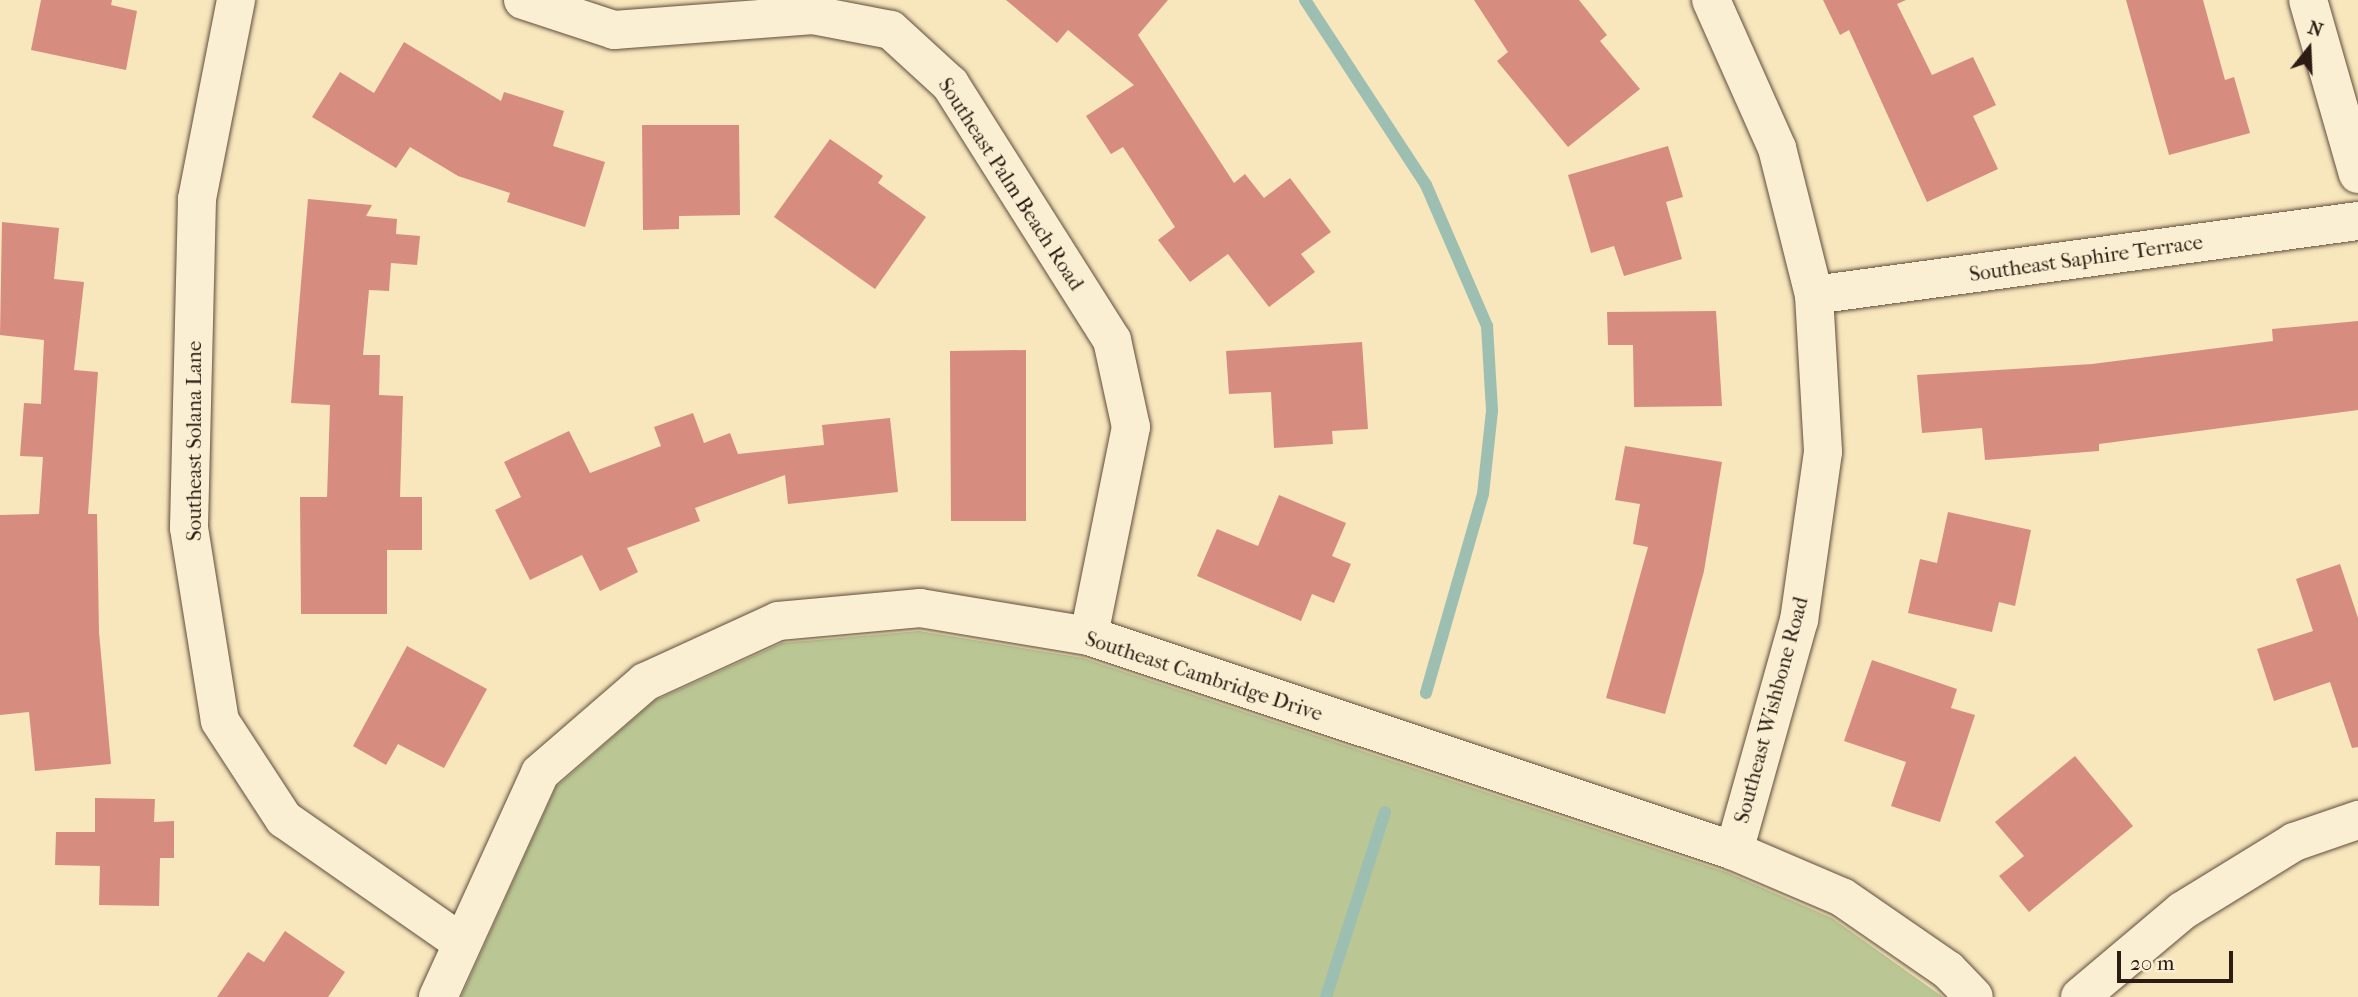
<!DOCTYPE html>
<style>
body{margin:0}
#map{position:relative;width:2358px;height:997px;overflow:hidden;background:#f8e6bc;font-family:"IM FELL French Canon",serif}
div>[style]{position:absolute}
.green>*{inset:0;background:#bac693}
.stream>*{height:12px;margin:-6px;padding:0 6px;transform-origin:6px;border-radius:6px;background:#9dbfb2}
.building>*{inset:0;background:#d68d7f}
.roads{filter:drop-shadow(0 0 2px #5f4e3d) drop-shadow(0 0 2px #5f4e3d)}
.minor>*{height:38px;margin:-19px;padding:0 19px;transform-origin:19px;border-radius:19px;background:#faefd3}
span{translate:-50% -50%;white-space:nowrap;text-align:center;line-height:1.15;-webkit-text-stroke:5px #faefd3;paint-order:stroke}
.street-label{font-size:21px;color:#2c1c13}
.north{position:absolute;left:2274px;top:14px;width:70px;height:70px;-webkit-text-stroke:5px #faefd3;paint-order:stroke;rotate:18deg;font-size:19px;font-weight:700;line-height:28px;text-align:center;color:#2c1c13}
.north::after{content:'';display:block;margin:auto;width:24px;height:32px;background:#2c1c13;clip-path:polygon(50% 0,100% 100%,50% 72%,0 100%)}
.scale{position:absolute;left:2117px;top:951px;width:116px;height:32px;box-sizing:border-box;border:4px solid #2c1c13;border-top:0;padding-left:9px;font-size:21px;line-height:24px;white-space:nowrap;color:#2c1c13;-webkit-text-stroke:5px #faefd3;paint-order:stroke}
</style>
<div id="map">
<div class="green">
<div style="clip-path:polygon(919px 631px,1083px 658px,1726px 872px,1832px 918px,1943px 997px,461px 997px,556px 787px,654px 701px,782px 643px)"></div>
</div>
<div class="stream">
<div style="left:1305px;top:0;width:221px;rotate:56.8deg"></div>
<div style="left:1426px;top:185px;width:154px;rotate:66.6deg"></div>
<div style="left:1487px;top:326px;width:85px;rotate:86.6deg"></div>
<div style="left:1492px;top:411px;width:83px;rotate:96.2deg"></div>
<div style="left:1483px;top:494px;width:207px;rotate:106deg"></div>
<div style="left:1326px;top:997px;width:194px;rotate:-72.3deg"></div>
</div>
<div class="building">
<div style="clip-path:polygon(41px 0,112px 0,111px 5px,137px 11px,126px 70px,31px 50px)"></div>
<div style="clip-path:polygon(1006px 0,1168px 0,1138px 35px,1234px 183px,1245px 174px,1264px 198px,1290px 178px,1331px 232px,1301px 254px,1315px 272px,1269px 307px,1228px 254px,1190px 282px,1158px 240px,1175px 227px,1123px 147px,1111px 154px,1086px 116px,1134px 85px,1068px 30px,1057px 43px)"></div>
<div style="clip-path:polygon(1474px 0,1579px 0,1607px 35px,1600px 41px,1640px 89px,1568px 147px,1497px 61px,1508px 52px)"></div>
<div style="clip-path:polygon(1823px 0,1906px 0,1897px 4px,1932px 75px,1973px 57px,1996px 105px,1973px 116px,1998px 169px,1927px 202px,1849px 30px,1840px 35px)"></div>
<div style="clip-path:polygon(2126px 0,2203px 0,2225px 80px,2234px 77px,2250px 133px,2169px 155px)"></div>
<div style="clip-path:polygon(404px 42px,501px 101px,504px 92px,564px 111px,553px 146px,605px 162px,585px 227px,507px 202px,510px 193px,458px 176px,410px 147px,396px 168px,312px 117px,340px 72px,374px 93px)"></div>
<div style="clip-path:polygon(642px 125px,739px 125px,740px 215px,679px 216px,679px 229px,643px 230px)"></div>
<div style="clip-path:polygon(830px 139px,883px 176px,878px 183px,926px 217px,875px 289px,774px 217px)"></div>
<div style="clip-path:polygon(1668px 146px,1683px 197px,1666px 202px,1682px 259px,1624px 276px,1614px 246px,1591px 253px,1568px 175px)"></div>
<div style="clip-path:polygon(308px 199px,372px 205px,366px 216px,397px 219px,396px 234px,420px 236px,417px 265px,391px 263px,389px 291px,369px 290px,363px 355px,380px 355px,379px 395px,403px 396px,400px 497px,422px 497px,422px 550px,387px 550px,387px 614px,301px 614px,300px 497px,327px 497px,330px 405px,291px 403px)"></div>
<div style="clip-path:polygon(2px 222px,59px 228px,54px 279px,84px 282px,74px 370px,98px 372px,88px 514px,97px 514px,99px 632px,111px 764px,35px 771px,29px 712px,0 715px,0 515px,39px 514px,43px 457px,20px 456px,24px 403px,41px 404px,44px 340px,0 335px)"></div>
<div style="clip-path:polygon(1716px 311px,1722px 406px,1634px 407px,1633px 345px,1608px 345px,1607px 312px)"></div>
<div style="clip-path:polygon(2358px 321px,2358px 410px,2099px 444px,2099px 451px,1985px 460px,1982px 428px,1922px 433px,1917px 375px,2092px 364px,2273px 341px,2272px 329px)"></div>
<div style="clip-path:polygon(1362px 342px,1368px 429px,1332px 431px,1333px 444px,1274px 448px,1271px 392px,1229px 394px,1226px 351px)"></div>
<div style="clip-path:polygon(1026px 350px,1026px 521px,951px 521px,950px 351px)"></div>
<div style="clip-path:polygon(693px 413px,704px 443px,730px 433px,738px 454px,824px 445px,822px 425px,890px 418px,898px 492px,788px 504px,785px 475px,695px 508px,700px 521px,627px 548px,638px 572px,600px 591px,582px 555px,530px 580px,495px 510px,521px 497px,504px 462px,569px 431px,590px 473px,661px 446px,654px 427px)"></div>
<div style="clip-path:polygon(1625px 446px,1722px 462px,1704px 571px,1665px 714px,1606px 698px,1648px 547px,1633px 544px,1640px 504px,1615px 500px)"></div>
<div style="clip-path:polygon(1279px 495px,1346px 523px,1332px 556px,1351px 564px,1334px 603px,1312px 594px,1301px 621px,1197px 576px,1217px 529px,1258px 546px)"></div>
<div style="clip-path:polygon(1948px 512px,2031px 530px,2015px 606px,1999px 602px,1992px 632px,1908px 613px,1920px 559px,1937px 563px)"></div>
<div style="clip-path:polygon(2340px 564px,2358px 618px,2358px 747px,2352px 748px,2330px 682px,2274px 701px,2257px 649px,2313px 631px,2296px 579px)"></div>
<div style="clip-path:polygon(407px 646px,487px 689px,444px 768px,398px 744px,386px 765px,353px 746px)"></div>
<div style="clip-path:polygon(1872px 660px,1957px 689px,1951px 708px,1975px 715px,1940px 822px,1891px 806px,1906px 762px,1844px 741px)"></div>
<div style="clip-path:polygon(2075px 756px,2133px 826px,2029px 912px,1999px 876px,2024px 856px,1995px 822px)"></div>
<div style="clip-path:polygon(95px 798px,155px 799px,154px 822px,174px 821px,174px 858px,160px 858px,159px 906px,99px 905px,100px 866px,55px 865px,56px 832px,95px 832px)"></div>
<div style="clip-path:polygon(285px 931px,345px 972px,328px 997px,217px 997px,248px 952px,264px 962px)"></div>
</div>
<div class="roads">
<div class="minor">
<div style="left:236px;top:0;width:203px;rotate:101.1deg"></div>
<div style="left:197px;top:199px;width:329px;rotate:91.4deg"></div>
<div style="left:189px;top:528px;width:195px;rotate:80.9deg"></div>
<div style="left:220px;top:721px;width:117px;rotate:56.9deg"></div>
<div style="left:284px;top:819px;width:215px;rotate:34.9deg"></div>
<div style="left:523px;top:0;width:96px;rotate:18.2deg"></div>
<div style="left:614px;top:30px;width:200px;rotate:-4.3deg"></div>
<div style="left:813px;top:15px;width:79px;rotate:10.9deg"></div>
<div style="left:891px;top:30px;width:80px;rotate:42.5deg"></div>
<div style="left:950px;top:84px;width:303px;rotate:57.7deg"></div>
<div style="left:1112px;top:340px;width:89px;rotate:77.7deg"></div>
<div style="left:1131px;top:427px;width:213px;rotate:101.4deg"></div>
<div style="left:1711px;top:0;width:162px;rotate:66deg"></div>
<div style="left:1777px;top:148px;width:152px;rotate:75.9deg"></div>
<div style="left:1814px;top:295px;width:157px;rotate:86.7deg"></div>
<div style="left:1823px;top:452px;width:170px;rotate:98.1deg"></div>
<div style="left:1799px;top:620px;width:240px;rotate:105.7deg"></div>
<div style="left:2308px;top:0;width:181px;rotate:74deg"></div>
<div style="left:1814px;top:295px;width:549px;rotate:-7.75deg"></div>
<div style="left:438px;top:997px;width:246px;rotate:-65.5deg"></div>
<div style="left:540px;top:773px;width:139px;rotate:-40.9deg"></div>
<div style="left:645px;top:682px;width:146px;rotate:-24.6deg"></div>
<div style="left:778px;top:621px;width:143px;rotate:-5.2deg"></div>
<div style="left:920px;top:608px;width:171px;rotate:9.4deg"></div>
<div style="left:1089px;top:636px;width:680px;rotate:18.43deg"></div>
<div style="left:1734px;top:851px;width:117px;rotate:23.1deg"></div>
<div style="left:1842px;top:897px;width:129px;rotate:34.6deg"></div>
<div style="left:1948px;top:970px;width:37px;rotate:46deg"></div>
<div style="left:2080px;top:997px;width:133px;rotate:-40.1deg"></div>
<div style="left:2182px;top:911px;width:132px;rotate:-31.6deg"></div>
<div style="left:2294px;top:842px;width:68px;rotate:-19deg"></div>
</div>
</div>
<div class="street-label">
<span style="left:1011px;top:184px;rotate:57deg">Southeast Palm Beach Road</span>
<span style="left:2086px;top:258px;rotate:-8deg">Southeast Saphire Terrace</span>
<span style="left:194px;top:441px;rotate:-90deg">Southeast Solana Lane</span>
<span style="left:1204px;top:676px;rotate:18deg">Southeast Cambridge Drive</span>
<span style="left:1771px;top:710px;rotate:-75deg">Southeast Wishbone Road</span>
</div>
<div class="north">N</div>
<div class="scale">20 m</div>
</div>
